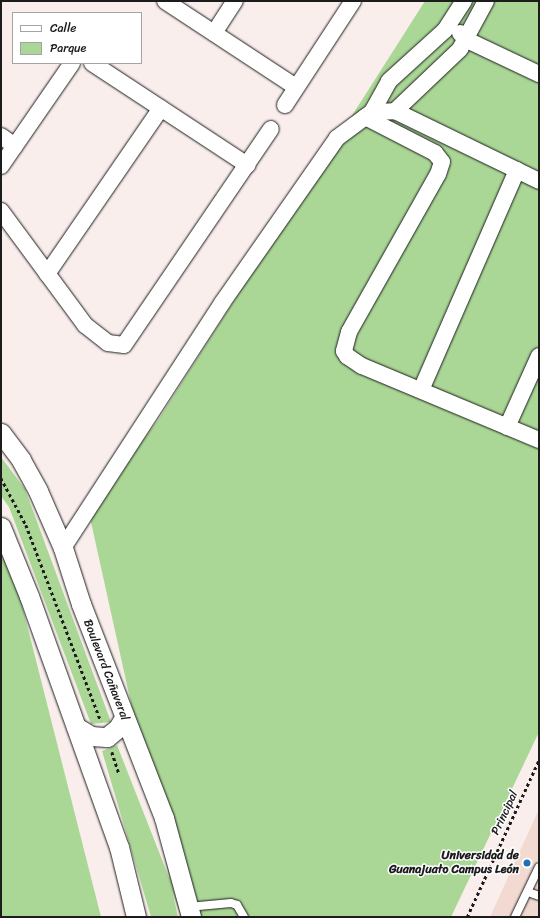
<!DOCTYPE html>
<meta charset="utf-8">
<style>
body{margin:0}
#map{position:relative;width:540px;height:918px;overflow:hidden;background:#f9eeeb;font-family:Sriracha,sans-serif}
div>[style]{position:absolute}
.built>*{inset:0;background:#f2dad3}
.green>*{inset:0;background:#aad796}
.path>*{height:2.5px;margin-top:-1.25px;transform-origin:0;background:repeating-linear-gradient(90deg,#1c1c1c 0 3px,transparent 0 6px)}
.roads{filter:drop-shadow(0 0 1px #1c1c1c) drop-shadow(0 0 1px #1c1c1c)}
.service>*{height:8px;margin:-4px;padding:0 4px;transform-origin:4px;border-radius:4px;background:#fff}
.minor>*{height:16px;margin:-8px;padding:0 8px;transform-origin:8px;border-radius:8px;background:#fff}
.tertiary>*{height:19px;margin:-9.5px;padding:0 9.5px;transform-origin:9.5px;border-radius:9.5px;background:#fff}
.dots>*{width:11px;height:11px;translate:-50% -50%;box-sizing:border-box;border:2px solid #fff;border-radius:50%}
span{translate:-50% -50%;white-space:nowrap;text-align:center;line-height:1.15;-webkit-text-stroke:3px #fff;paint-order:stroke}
.street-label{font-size:12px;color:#1c1c1c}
.poi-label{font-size:12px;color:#1c1c1c;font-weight:700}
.right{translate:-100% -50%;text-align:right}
.frame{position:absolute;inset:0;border:2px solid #1c1c1c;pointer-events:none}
.legend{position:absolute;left:12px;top:12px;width:130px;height:52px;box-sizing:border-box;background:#fff;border:1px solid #a4a4a4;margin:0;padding:5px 7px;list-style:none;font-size:12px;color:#1c1c1c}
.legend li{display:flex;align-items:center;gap:8px;height:20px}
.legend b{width:20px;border:1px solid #a4a4a4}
</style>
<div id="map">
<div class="built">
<div style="clip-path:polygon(539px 809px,539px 917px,490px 917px)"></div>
</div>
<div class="green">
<div style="clip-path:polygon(425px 1px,539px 1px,539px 732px,451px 917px,181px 917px,172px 890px,178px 917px,151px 917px,102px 751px,117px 745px,170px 880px,89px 513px,158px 420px)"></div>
<div style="clip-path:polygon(1px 457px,25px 489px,111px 722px,91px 724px,9px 507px,1px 496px)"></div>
<div style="clip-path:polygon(4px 534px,101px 917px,1px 917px,1px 539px)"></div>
</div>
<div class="path">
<div style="left:1px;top:478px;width:53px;rotate:62deg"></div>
<div style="left:26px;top:525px;width:210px;rotate:69.1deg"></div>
<div style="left:112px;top:752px;width:23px;rotate:72deg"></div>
<div style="left:467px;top:917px;width:173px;rotate:-65.4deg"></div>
</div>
<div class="roads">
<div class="service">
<div style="left:528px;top:892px;width:12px;rotate:20deg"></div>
<div style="left:188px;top:907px;width:43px;rotate:-5.3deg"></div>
<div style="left:231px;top:903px;width:6px;rotate:18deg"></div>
<div style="left:237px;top:905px;width:14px;rotate:60deg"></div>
<div style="left:515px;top:917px;width:55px;rotate:-64.4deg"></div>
</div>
<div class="minor">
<div style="left:165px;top:1px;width:157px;rotate:33.3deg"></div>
<div style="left:214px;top:33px;width:38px;rotate:-57deg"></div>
<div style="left:460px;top:33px;width:10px;rotate:45deg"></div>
<div style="left:467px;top:40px;width:80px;rotate:25.3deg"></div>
<div style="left:92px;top:63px;width:186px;rotate:33.3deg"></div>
<div style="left:285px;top:105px;width:124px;rotate:-56.8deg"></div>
<div style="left:395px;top:111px;width:160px;rotate:25.9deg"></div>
<div style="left:372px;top:112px;width:23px;rotate:-2deg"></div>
<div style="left:395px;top:111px;width:90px;rotate:-43.6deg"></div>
<div style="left:460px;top:49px;width:55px;rotate:-61.6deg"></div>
<div style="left:365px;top:117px;width:79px;rotate:27.2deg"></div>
<div style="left:435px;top:153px;width:11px;rotate:52deg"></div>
<div style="left:442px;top:162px;width:13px;rotate:108deg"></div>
<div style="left:438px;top:174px;width:181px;rotate:119.4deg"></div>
<div style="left:349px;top:332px;width:20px;rotate:105deg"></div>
<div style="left:344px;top:351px;width:6px;rotate:59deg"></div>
<div style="left:347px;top:356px;width:18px;rotate:34deg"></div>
<div style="left:362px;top:366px;width:192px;rotate:22.7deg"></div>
<div style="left:1px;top:136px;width:17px;rotate:36deg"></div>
<div style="left:1px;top:166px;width:125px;rotate:-55.4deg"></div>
<div style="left:1px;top:211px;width:142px;rotate:53.6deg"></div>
<div style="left:85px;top:325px;width:29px;rotate:38deg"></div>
<div style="left:108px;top:343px;width:16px;rotate:7deg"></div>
<div style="left:124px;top:345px;width:261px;rotate:-55.8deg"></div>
<div style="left:47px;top:274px;width:201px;rotate:-55.5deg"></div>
<div style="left:421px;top:390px;width:240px;rotate:-66.4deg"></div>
<div style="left:507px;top:427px;width:78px;rotate:-65.7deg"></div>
<div style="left:63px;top:548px;width:292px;rotate:-57deg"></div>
<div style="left:222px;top:303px;width:201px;rotate:-55.1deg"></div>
<div style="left:337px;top:138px;width:44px;rotate:-36.6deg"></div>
<div style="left:372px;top:112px;width:35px;rotate:-61deg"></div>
<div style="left:389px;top:81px;width:76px;rotate:-42.3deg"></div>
<div style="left:445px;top:30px;width:35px;rotate:-57deg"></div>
</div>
<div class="tertiary">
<div style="left:1px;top:433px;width:34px;rotate:53deg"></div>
<div style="left:21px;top:460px;width:35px;rotate:61deg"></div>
<div style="left:38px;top:491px;width:62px;rotate:66.3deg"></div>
<div style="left:63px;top:548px;width:59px;rotate:72.2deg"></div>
<div style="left:81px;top:604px;width:230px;rotate:68.8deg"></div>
<div style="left:164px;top:818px;width:103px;rotate:74.7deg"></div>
<div style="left:1px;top:527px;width:74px;rotate:67.9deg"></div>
<div style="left:29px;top:596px;width:267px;rotate:70.3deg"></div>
<div style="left:119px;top:847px;width:72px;rotate:76.3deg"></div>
<div style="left:76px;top:727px;width:17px;rotate:31deg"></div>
<div style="left:91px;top:736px;width:16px;rotate:4deg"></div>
<div style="left:107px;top:737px;width:14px;rotate:-39deg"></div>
<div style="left:118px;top:728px;width:12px;rotate:-59deg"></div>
</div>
</div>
<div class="dots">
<div style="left:527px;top:863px;background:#1f6fb2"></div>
</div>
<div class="street-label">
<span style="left:106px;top:670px;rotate:69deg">Boulevard Cañaveral</span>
<span style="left:505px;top:813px;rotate:-65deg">Principal</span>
</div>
<div class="poi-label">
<span class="right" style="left:519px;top:863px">Universidad de<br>Guanajuato Campus León</span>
</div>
<div class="frame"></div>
<ul class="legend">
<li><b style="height:5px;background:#fff"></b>Calle</li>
<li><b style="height:11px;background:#aad796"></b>Parque</li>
</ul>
</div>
